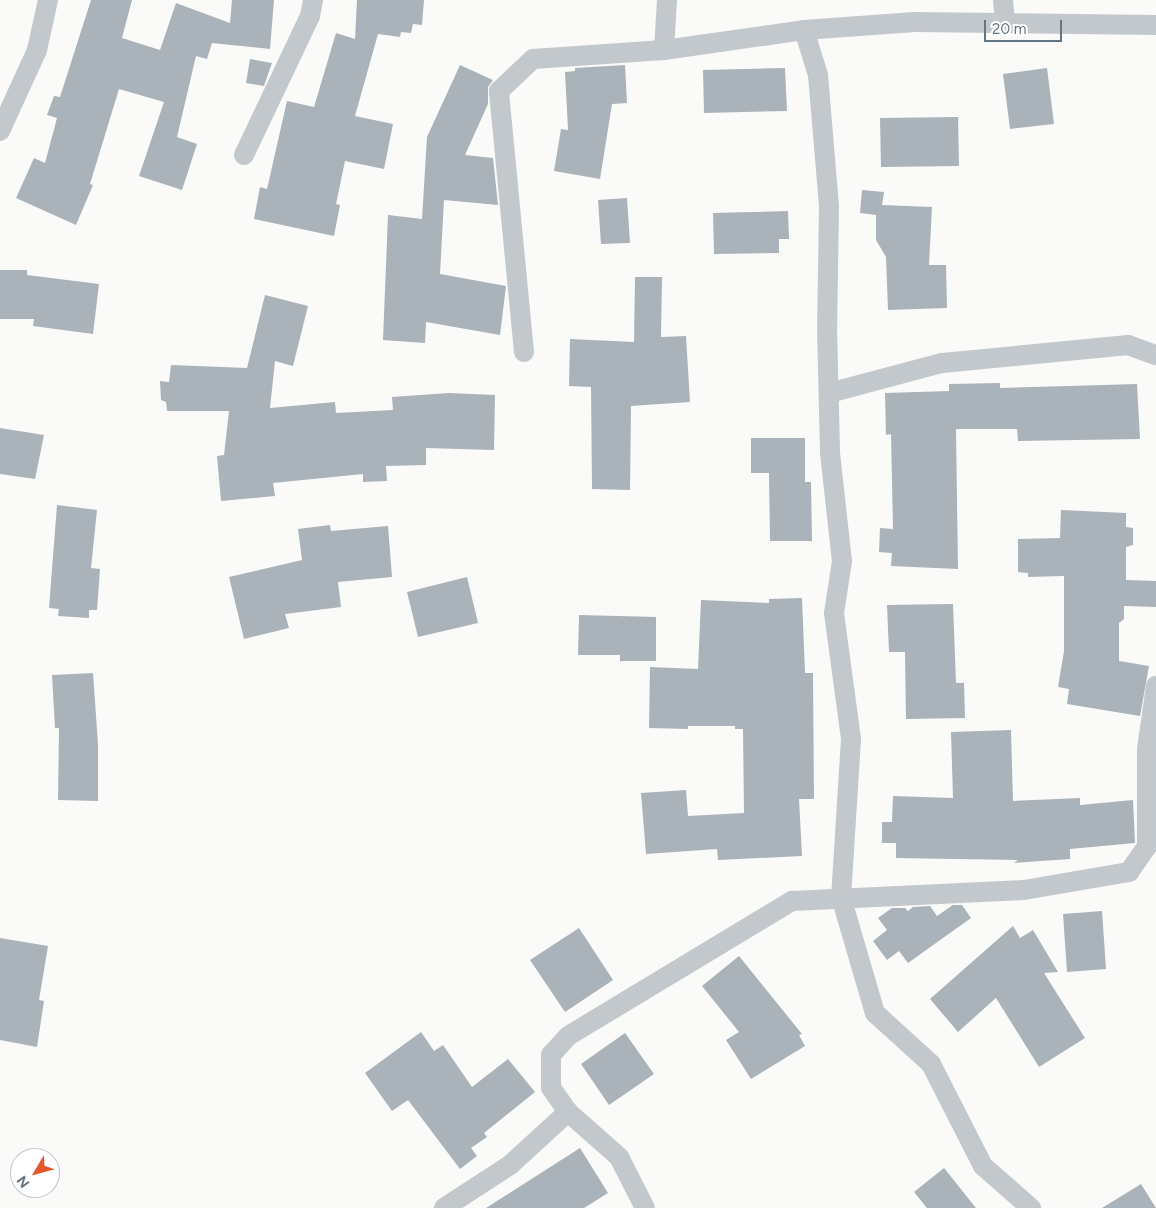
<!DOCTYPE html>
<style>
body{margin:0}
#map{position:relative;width:1156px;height:1208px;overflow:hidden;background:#fafaf8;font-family:Figtree,sans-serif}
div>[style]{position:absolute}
.building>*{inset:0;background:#aab3b9}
.minor>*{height:20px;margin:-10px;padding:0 10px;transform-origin:10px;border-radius:10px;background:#c3c8cc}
span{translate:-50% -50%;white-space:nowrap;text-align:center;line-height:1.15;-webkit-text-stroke:5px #fff;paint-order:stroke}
.north{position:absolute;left:10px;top:1148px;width:50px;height:50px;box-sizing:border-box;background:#fff;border:1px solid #c1c8cd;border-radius:50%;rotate:233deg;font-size:14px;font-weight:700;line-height:20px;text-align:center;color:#657683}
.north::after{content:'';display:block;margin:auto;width:18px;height:22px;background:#e4572e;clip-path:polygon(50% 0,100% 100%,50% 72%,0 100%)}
.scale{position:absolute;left:984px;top:20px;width:78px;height:22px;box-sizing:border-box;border:2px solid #657683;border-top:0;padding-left:6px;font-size:15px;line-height:18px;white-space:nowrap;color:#657683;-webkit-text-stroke:4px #fff;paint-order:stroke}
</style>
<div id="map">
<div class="building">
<div style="clip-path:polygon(91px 0,132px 0,122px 38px,160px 50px,176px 3px,230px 23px,232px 0,274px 0,270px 49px,212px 43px,207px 59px,196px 56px,177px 137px,197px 144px,182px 190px,139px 176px,164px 102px,119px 89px,90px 184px,93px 185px,76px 225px,16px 198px,34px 158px,45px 163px,57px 118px,47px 115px,54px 96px,60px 97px)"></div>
<div style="clip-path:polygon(357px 0,424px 0,422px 25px,413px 24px,411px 33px,401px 32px,400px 37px,378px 34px,355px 116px,393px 124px,384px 169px,345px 161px,336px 204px,340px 205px,334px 236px,254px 219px,260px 187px,267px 189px,287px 101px,314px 107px,336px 33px,355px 39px)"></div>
<div style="clip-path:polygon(250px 59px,272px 63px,264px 86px,246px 83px)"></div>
<div style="clip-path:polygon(460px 65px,493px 80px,488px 87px,488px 104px,465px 155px,493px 158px,498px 205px,444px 200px,440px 274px,506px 286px,500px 335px,426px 322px,425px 343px,383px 340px,388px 215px,422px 219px,427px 137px)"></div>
<div style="clip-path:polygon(625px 65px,627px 103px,612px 104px,600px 179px,554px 171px,561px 129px,568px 130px,565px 72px,575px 71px,575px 68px)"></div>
<div style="clip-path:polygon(785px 68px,787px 111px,704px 113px,703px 70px)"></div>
<div style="clip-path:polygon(1047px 68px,1054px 124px,1010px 129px,1003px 74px)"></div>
<div style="clip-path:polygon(958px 117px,959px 166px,881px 167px,880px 118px)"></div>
<div style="clip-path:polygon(862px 190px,884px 192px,882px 205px,932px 207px,929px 265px,946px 265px,947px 308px,888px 310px,886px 257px,876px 240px,876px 215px,860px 213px)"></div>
<div style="clip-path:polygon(627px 198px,630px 243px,601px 244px,598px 200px)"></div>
<div style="clip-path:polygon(788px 211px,789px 239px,779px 239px,779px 253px,714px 254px,713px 213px)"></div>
<div style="clip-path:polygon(0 270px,27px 270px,27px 275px,99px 284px,93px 334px,33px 326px,34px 319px,0 319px)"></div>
<div style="clip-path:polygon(635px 277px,662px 277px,661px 337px,686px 336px,690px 402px,631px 406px,630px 490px,592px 489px,591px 387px,569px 386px,570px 339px,634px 342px)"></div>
<div style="clip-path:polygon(265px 295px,308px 306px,293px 366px,275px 361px,270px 408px,335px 402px,336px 413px,393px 410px,392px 397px,449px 393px,495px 395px,494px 450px,426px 448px,426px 465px,386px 466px,387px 481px,363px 482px,363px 474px,273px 483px,275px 496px,221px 501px,217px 456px,224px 455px,229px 411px,167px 411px,166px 402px,161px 400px,160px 381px,169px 382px,171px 365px,247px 368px)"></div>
<div style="clip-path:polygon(1000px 383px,1000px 388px,1137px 384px,1140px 439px,1018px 441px,1017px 429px,956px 429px,958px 569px,891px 566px,892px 553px,879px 552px,880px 528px,893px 529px,891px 434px,886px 435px,885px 393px,949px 391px,949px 384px)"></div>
<div style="clip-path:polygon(0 428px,44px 435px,35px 479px,0 474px)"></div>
<div style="clip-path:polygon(751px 438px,805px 438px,805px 482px,811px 482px,812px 541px,770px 541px,769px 473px,751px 473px)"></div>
<div style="clip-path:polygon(57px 505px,97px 510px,91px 568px,100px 569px,97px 610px,89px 610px,89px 618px,58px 616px,59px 609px,49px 608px)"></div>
<div style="clip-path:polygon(1061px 510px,1126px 513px,1126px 527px,1133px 528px,1133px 545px,1126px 547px,1126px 580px,1156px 581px,1156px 607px,1124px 606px,1124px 619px,1119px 623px,1119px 661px,1149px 666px,1140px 716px,1067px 704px,1069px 689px,1058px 687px,1064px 651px,1064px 576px,1028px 577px,1028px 573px,1018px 572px,1018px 539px,1060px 538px)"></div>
<div style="clip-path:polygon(330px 525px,331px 531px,388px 526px,392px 577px,338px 582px,341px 607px,285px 614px,289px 628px,244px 639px,229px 577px,302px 560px,298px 529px)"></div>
<div style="clip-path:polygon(467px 577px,478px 623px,418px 637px,407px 592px)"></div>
<div style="clip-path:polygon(802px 598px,805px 673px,813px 673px,814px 799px,799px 799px,802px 856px,718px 860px,717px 849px,646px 854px,641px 793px,686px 790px,688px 816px,744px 813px,743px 729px,735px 729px,735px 726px,688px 726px,688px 729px,649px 728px,650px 667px,698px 669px,701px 600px,769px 603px,769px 599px)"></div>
<div style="clip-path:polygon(953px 604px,956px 683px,964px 683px,965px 718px,906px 719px,905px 652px,889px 652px,887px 605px)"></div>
<div style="clip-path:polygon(579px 615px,656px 617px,656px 661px,620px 661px,620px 655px,578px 655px)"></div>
<div style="clip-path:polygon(93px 673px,98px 744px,98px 801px,58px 800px,59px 728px,55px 728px,52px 675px)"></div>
<div style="clip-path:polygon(1011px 730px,1013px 801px,1080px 798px,1080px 805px,1133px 800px,1135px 843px,1070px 849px,1070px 859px,1014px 863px,1018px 860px,896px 858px,896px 843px,882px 843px,882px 822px,892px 822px,893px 796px,953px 798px,951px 732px)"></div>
<div style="clip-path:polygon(953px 905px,962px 905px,971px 918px,908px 963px,899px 951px,887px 960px,873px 941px,887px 930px,878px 918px,892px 908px,905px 908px,908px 911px,913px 907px,930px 906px,937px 916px)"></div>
<div style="clip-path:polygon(1102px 911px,1106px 969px,1067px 972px,1063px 914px)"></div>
<div style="clip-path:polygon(1013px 926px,1020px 938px,1033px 930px,1058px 972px,1044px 973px,1085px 1038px,1039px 1067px,996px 998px,958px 1032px,930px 999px)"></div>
<div style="clip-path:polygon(579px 928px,613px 980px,565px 1012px,530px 960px)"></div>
<div style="clip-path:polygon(0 938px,48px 946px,39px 1000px,44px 1001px,37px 1047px,0 1040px)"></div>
<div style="clip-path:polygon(739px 956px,802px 1034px,799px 1035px,805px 1046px,751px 1079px,726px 1040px,739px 1032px,702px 986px)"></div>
<div style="clip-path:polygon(421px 1032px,434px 1051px,443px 1045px,472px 1087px,508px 1059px,535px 1092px,484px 1133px,487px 1137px,471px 1148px,477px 1156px,460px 1169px,408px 1100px,392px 1111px,365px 1073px)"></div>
<div style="clip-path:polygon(625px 1033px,654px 1074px,609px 1105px,581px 1064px)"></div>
<div style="clip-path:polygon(580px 1148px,608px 1193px,584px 1208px,486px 1208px)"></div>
<div style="clip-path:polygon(944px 1168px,976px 1208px,927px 1208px,914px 1192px)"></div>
<div style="clip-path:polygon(1141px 1184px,1156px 1208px,1102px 1208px)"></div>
</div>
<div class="minor">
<div style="left:1003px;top:0;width:23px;rotate:85deg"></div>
<div style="left:804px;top:30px;width:111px;rotate:-4.1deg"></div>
<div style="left:915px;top:22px;width:241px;rotate:0.7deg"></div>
<div style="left:664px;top:50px;width:50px;rotate:-86.6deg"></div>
<div style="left:0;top:131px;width:89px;rotate:-65.4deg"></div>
<div style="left:37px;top:50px;width:51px;rotate:-77.6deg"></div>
<div style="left:244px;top:155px;width:154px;rotate:-64.6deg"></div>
<div style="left:310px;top:16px;width:16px;rotate:-79deg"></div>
<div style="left:524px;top:352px;width:262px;rotate:-95.5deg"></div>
<div style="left:499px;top:91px;width:47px;rotate:-43.3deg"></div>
<div style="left:533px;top:59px;width:131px;rotate:-3.9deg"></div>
<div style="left:664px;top:50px;width:141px;rotate:-8.1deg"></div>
<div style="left:804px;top:30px;width:47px;rotate:72.7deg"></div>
<div style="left:818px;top:75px;width:131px;rotate:85.2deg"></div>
<div style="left:829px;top:206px;width:122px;rotate:90.9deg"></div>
<div style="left:827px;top:328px;width:125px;rotate:88.6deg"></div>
<div style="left:830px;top:453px;width:109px;rotate:83.7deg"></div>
<div style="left:842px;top:561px;width:53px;rotate:98.7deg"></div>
<div style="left:834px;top:613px;width:127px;rotate:82.3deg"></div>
<div style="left:851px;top:739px;width:158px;rotate:93.6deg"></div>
<div style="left:841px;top:897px;width:121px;rotate:73.7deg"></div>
<div style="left:875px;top:1013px;width:76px;rotate:42.3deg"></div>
<div style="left:931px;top:1064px;width:114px;rotate:63deg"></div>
<div style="left:983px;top:1166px;width:64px;rotate:41.2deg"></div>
<div style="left:829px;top:393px;width:117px;rotate:-14.9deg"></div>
<div style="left:942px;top:363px;width:187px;rotate:-5.5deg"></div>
<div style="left:1128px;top:345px;width:30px;rotate:20deg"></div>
<div style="left:568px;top:1112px;width:68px;rotate:41.4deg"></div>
<div style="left:619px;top:1157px;width:57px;rotate:63deg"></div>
<div style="left:444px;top:1208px;width:79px;rotate:-33.1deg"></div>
<div style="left:510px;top:1165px;width:79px;rotate:-42.4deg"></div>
<div style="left:568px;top:1112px;width:29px;rotate:-125deg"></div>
<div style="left:551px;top:1088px;width:33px;rotate:-90deg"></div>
<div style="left:551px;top:1055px;width:25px;rotate:-48deg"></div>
<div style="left:568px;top:1036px;width:262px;rotate:-31.1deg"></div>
<div style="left:792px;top:901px;width:232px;rotate:-2.7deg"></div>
<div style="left:1024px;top:890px;width:107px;rotate:-9.7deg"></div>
<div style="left:1129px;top:872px;width:32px;rotate:-55deg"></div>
<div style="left:1147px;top:846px;width:97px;rotate:-90deg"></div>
<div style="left:1147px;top:749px;width:64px;rotate:-81.9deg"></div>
</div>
<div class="north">N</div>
<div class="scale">20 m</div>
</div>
